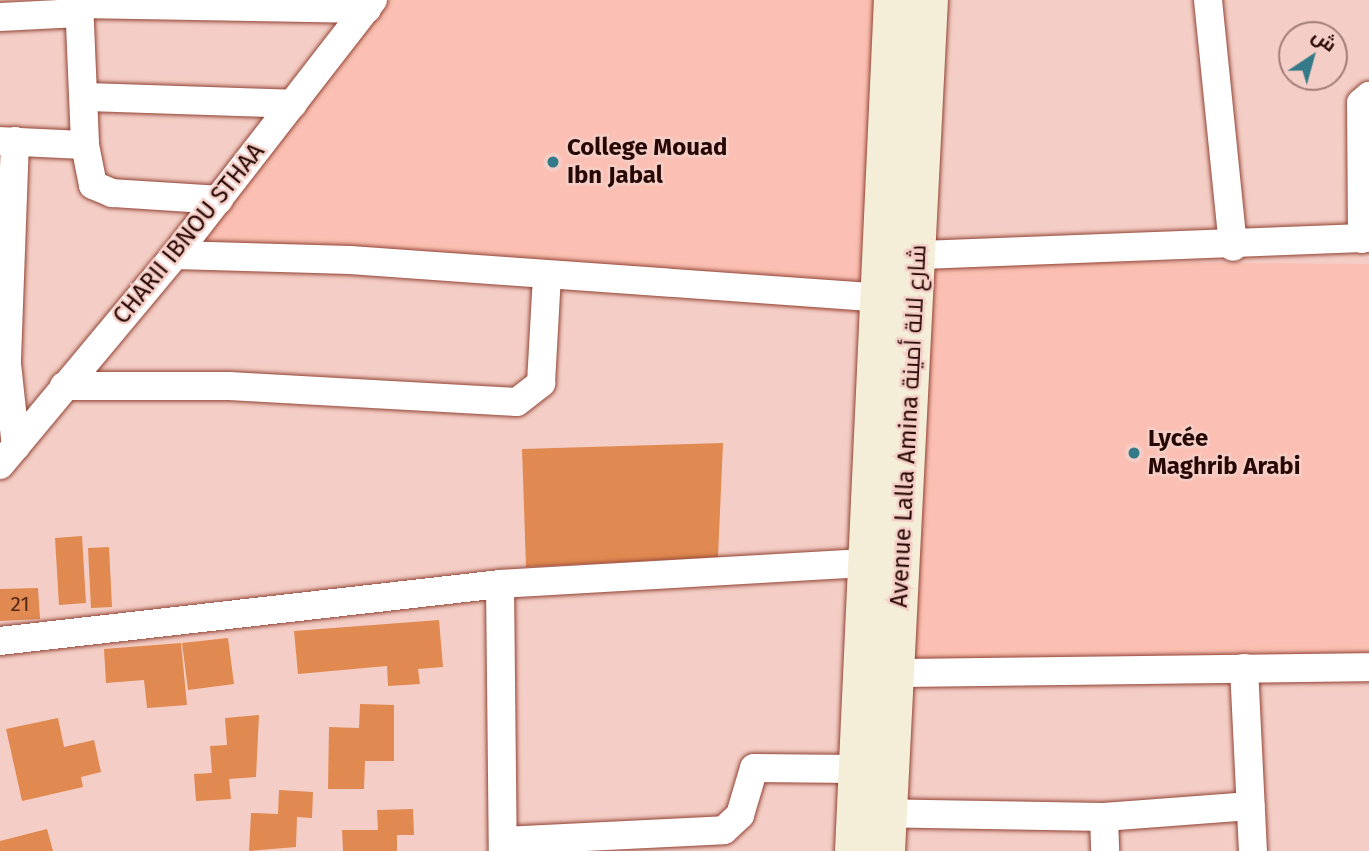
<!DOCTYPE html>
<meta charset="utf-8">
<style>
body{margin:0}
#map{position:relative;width:1369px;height:851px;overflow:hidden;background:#f4cec6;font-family:"Fira Sans",Cairo,sans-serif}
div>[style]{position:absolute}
.built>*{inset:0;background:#fbc0b3}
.building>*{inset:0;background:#e08951}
.roads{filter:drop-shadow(0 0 2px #924334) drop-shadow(0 0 2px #924334)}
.street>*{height:28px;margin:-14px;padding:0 14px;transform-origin:14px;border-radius:14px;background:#fff}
.secondary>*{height:38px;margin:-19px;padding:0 19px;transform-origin:19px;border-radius:19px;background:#f4eed9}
.dots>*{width:19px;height:19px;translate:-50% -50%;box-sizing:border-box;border:4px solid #f4cec6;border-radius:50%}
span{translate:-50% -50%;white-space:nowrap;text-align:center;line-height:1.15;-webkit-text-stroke:5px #f4cec6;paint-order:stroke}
.number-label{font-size:21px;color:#542816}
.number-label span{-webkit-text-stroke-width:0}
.poi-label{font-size:24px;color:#260703;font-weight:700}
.left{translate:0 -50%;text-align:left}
.street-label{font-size:24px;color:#260703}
.north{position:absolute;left:1278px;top:21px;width:70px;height:70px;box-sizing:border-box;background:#f4cec6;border:2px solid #a27e78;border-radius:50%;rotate:36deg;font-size:19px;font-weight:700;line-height:28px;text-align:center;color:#260703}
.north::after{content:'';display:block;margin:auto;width:24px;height:32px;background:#357a88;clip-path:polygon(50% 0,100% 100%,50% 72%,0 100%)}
</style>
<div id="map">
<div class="built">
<div style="clip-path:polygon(365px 0,880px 0,860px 314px,168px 248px)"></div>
<div style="clip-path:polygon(918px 260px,1369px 264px,1369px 677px,879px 681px)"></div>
</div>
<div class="building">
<div style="clip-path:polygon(723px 443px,718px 557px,526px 567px,522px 449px)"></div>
<div style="clip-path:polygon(82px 536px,86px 603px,59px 605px,55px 538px)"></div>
<div style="clip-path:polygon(109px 547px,112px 607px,91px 608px,88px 548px)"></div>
<div style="clip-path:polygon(38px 588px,40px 619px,0 621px,0 589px)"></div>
<div style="clip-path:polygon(439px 620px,443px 667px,418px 669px,420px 684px,388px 686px,387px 666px,298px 674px,294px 631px)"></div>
<div style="clip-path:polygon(228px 638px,234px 684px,188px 690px,182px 643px)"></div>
<div style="clip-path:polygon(181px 643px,187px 705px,147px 708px,144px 680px,106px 683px,104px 649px)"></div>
<div style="clip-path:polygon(360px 704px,394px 705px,394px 761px,365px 761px,364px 789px,328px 789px,329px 727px,359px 728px)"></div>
<div style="clip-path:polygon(259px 715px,256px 777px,229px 779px,231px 799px,196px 801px,194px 774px,212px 773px,210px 746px,227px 745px,225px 718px)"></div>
<div style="clip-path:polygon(58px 718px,64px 747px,94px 740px,101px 772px,81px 777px,83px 787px,22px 801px,6px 729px)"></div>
<div style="clip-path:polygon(279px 790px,313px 792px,312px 818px,297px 817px,296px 847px,249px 851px,251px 813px,278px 814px)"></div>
<div style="clip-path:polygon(413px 809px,414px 835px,397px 835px,397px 851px,343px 851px,342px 830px,378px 830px,377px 810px)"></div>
<div style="clip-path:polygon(47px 829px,53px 851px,0 851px,0 841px)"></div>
</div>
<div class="roads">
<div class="street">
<div style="left:79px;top:0;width:145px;rotate:87.6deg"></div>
<div style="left:85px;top:145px;width:41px;rotate:78.7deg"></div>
<div style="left:93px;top:185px;width:21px;rotate:23deg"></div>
<div style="left:112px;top:193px;width:107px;rotate:3.7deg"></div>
<div style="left:1208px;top:0;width:248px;rotate:84.2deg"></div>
<div style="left:79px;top:4px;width:288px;rotate:1deg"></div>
<div style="left:0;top:17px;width:79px;rotate:-2.9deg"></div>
<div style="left:86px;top:97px;width:207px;rotate:1.9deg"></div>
<div style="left:0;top:141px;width:85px;rotate:2.7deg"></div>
<div style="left:15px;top:141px;width:223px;rotate:92.1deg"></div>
<div style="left:7px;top:364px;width:83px;rotate:83.8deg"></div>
<div style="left:1362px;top:239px;width:136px;rotate:-90.4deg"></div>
<div style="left:1361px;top:103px;width:11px;rotate:-41deg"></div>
<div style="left:175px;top:255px;width:175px;rotate:1.6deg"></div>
<div style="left:350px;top:260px;width:550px;rotate:4.06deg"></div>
<div style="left:896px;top:256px;width:473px;rotate:-2.2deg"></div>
<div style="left:64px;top:386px;width:165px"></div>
<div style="left:229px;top:386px;width:288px;rotate:3.2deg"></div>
<div style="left:517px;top:402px;width:31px;rotate:-38deg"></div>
<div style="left:541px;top:383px;width:106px;rotate:-86.8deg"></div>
<div style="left:0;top:465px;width:273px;rotate:-50.2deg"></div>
<div style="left:175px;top:255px;width:323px;rotate:-52.2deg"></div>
<div style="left:500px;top:584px;width:267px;rotate:89.4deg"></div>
<div style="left:0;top:641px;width:503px;rotate:-6.5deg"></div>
<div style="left:500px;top:584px;width:364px;rotate:-3.3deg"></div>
<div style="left:1244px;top:668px;width:183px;rotate:87.2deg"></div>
<div style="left:897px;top:673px;width:472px;rotate:-0.7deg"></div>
<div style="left:869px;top:813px;width:235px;rotate:1deg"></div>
<div style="left:1104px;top:817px;width:147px;rotate:-4.3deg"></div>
<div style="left:1104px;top:817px;width:34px;rotate:88deg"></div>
<div style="left:503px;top:841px;width:221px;rotate:-2.8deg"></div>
<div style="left:724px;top:830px;width:22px;rotate:-43deg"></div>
<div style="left:740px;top:815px;width:49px;rotate:-73.4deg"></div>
<div style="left:754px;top:768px;width:102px;rotate:0.6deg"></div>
</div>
<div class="secondary">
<div style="left:854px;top:851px;width:852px;rotate:-87.38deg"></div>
<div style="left:886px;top:851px;width:852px;rotate:-87.11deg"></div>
</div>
</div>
<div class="dots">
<div style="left:553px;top:162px;background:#357a88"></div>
<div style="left:1134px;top:453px;background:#357a88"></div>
</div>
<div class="number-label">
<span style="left:20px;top:604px">21</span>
</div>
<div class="poi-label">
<span class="left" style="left:567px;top:162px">College Mouad<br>Ibn Jabal</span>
<span class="left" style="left:1148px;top:453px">Lycée<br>Maghrib Arabi</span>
</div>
<div class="street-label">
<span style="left:189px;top:234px;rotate:-51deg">CHARII IBNOU STHAA</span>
<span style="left:909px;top:426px;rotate:-87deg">Avenue Lalla Amina شارع لالة أمينة</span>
</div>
<div class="north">ش</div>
</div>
